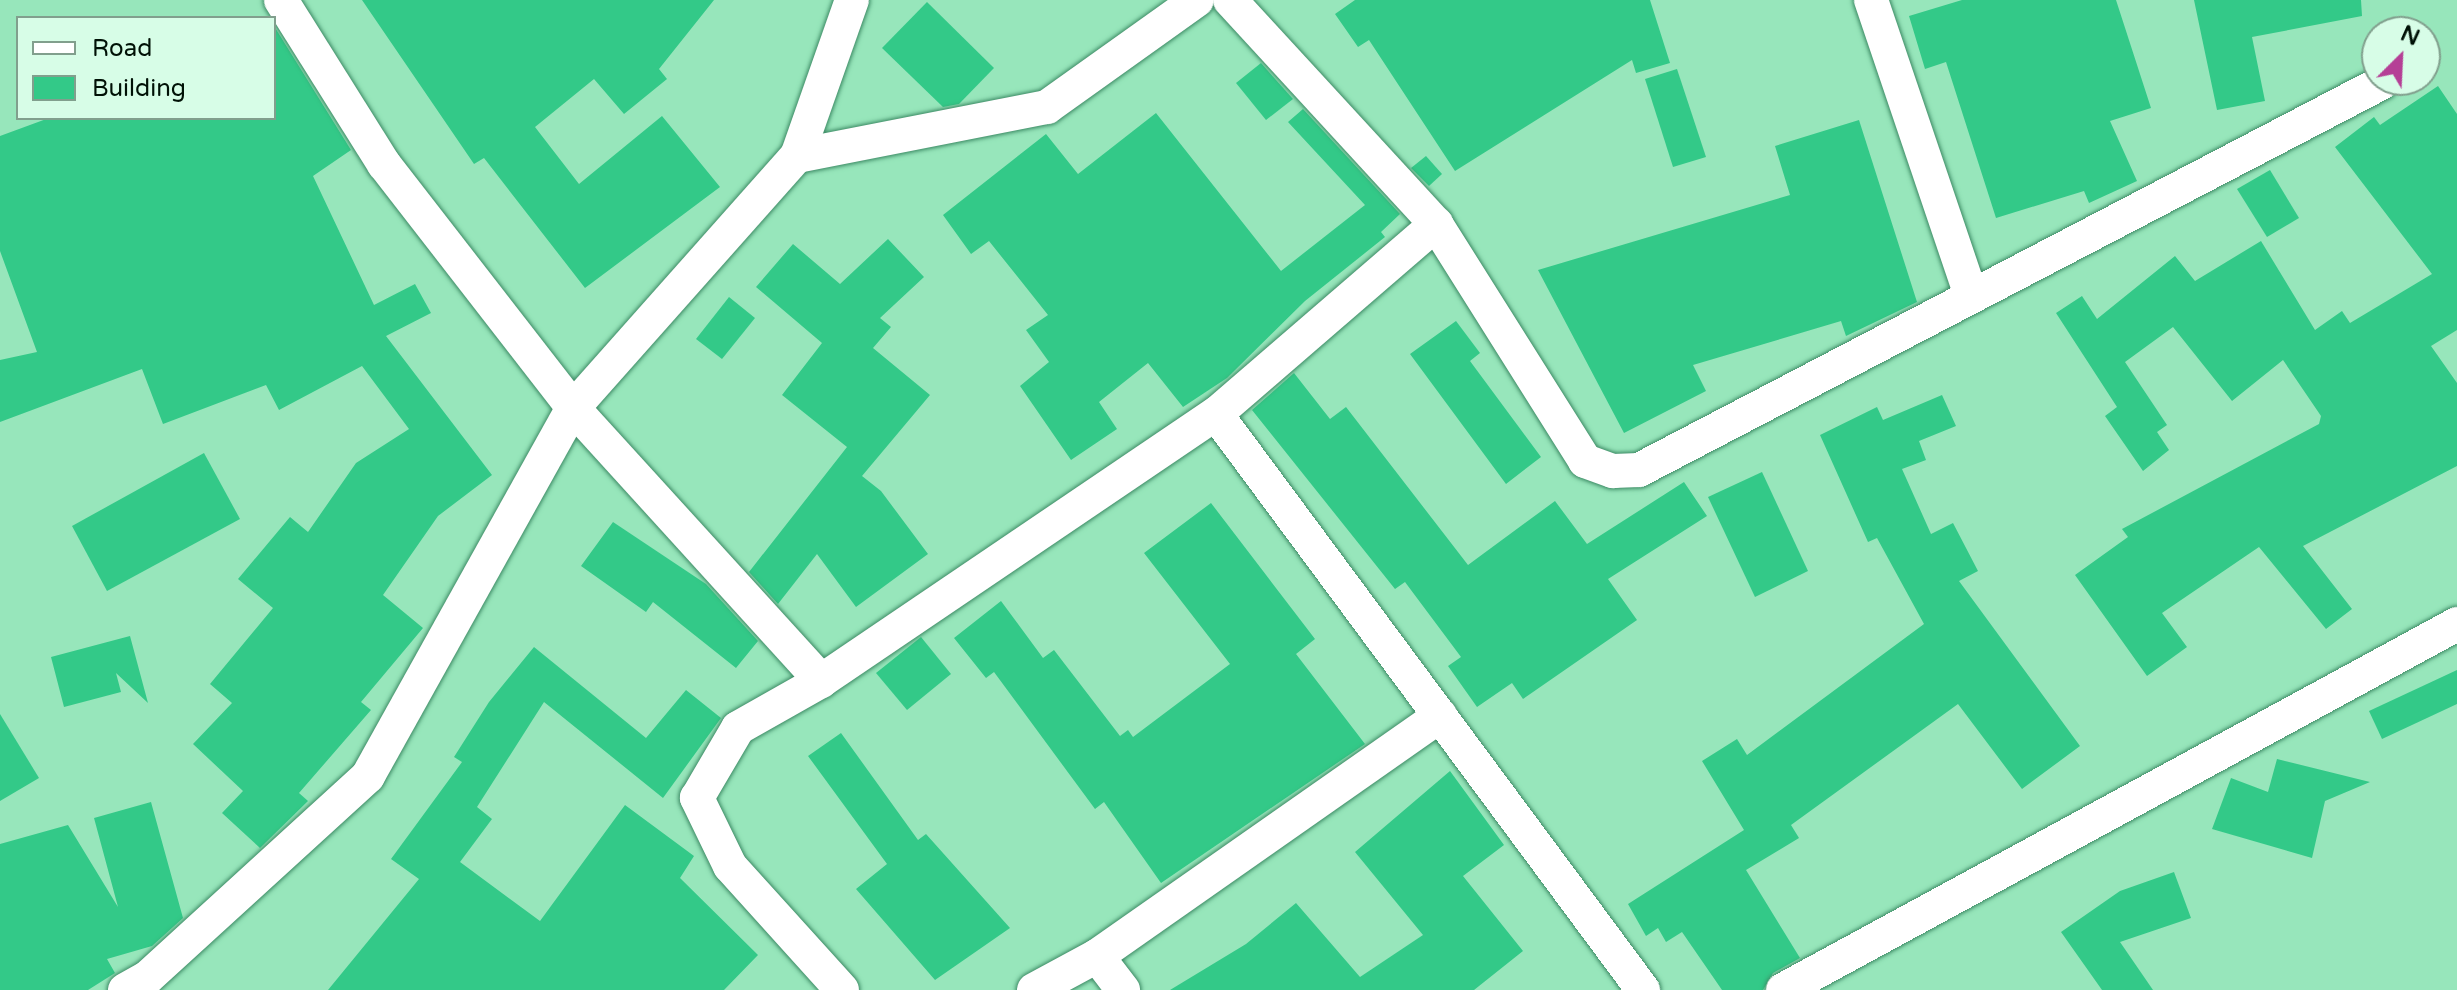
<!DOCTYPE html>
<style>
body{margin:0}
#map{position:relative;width:2457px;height:990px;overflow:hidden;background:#97e6bb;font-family:"Varela Round",sans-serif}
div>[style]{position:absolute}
.building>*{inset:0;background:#33c988}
.roads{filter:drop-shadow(0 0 2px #3c8a64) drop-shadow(0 0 2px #3c8a64)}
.street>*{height:34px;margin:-17px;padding:0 17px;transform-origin:17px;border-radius:17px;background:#fff}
span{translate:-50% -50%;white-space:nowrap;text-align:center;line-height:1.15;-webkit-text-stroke:6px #d7fde7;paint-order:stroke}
.legend{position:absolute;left:16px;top:16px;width:260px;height:104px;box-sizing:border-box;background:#d7fde7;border:2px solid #819f8d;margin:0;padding:10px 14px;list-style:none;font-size:24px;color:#001106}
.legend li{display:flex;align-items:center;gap:16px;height:40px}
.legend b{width:40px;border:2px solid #819f8d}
.north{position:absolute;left:2361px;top:16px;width:80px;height:80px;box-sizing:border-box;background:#d7fde7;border:2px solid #819f8d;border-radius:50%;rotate:24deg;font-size:22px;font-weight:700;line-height:32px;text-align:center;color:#001106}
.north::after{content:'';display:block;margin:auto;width:28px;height:36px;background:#b53f96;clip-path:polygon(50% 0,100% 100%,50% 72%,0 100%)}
</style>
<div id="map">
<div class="building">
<div style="clip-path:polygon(362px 0,714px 0,659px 69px,667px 79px,624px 114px,594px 79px,535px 127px,579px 184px,662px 116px,720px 187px,585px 288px,484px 158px,474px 164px)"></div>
<div style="clip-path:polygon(1355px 0,1650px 0,1670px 63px,1636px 73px,1632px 60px,1455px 171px,1369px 40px,1358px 47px,1335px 14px)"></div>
<div style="clip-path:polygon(1962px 0,2116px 0,2151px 108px,2110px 121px,2137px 181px,2089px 203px,2084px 191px,1996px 218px,1946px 62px,1925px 69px,1909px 16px)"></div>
<div style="clip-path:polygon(2194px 0,2361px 0,2362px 16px,2252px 37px,2265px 101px,2217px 110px)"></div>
<div style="clip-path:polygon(927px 2px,994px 68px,959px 104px,943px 107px,882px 48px)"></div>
<div style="clip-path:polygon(274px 26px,351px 150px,313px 176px,374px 305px,415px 284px,431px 313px,386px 336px,492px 475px,438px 516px,383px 595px,423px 628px,361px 702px,371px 710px,299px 793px,308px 801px,260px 848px,222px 813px,243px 791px,193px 744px,232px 703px,210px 684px,273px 608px,238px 579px,290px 517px,308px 532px,356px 463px,409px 429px,362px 366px,279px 410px,266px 385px,163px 424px,142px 369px,0 422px,0 360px,37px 352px,0 251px,0 136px,49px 118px,274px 118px)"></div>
<div style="clip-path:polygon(1261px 63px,1293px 99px,1266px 120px,1236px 83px)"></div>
<div style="clip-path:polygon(1677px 69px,1706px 157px,1673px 167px,1645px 79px)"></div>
<div style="clip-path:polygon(2438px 86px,2457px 114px,2457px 330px,2431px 346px,2457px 383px,2457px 466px,2303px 546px,2352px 609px,2326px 629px,2259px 547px,2162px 613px,2187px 647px,2147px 676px,2075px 575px,2128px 537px,2122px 529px,2319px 424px,2321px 416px,2283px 360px,2232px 401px,2173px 327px,2125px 362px,2167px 425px,2157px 432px,2169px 450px,2143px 471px,2105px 416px,2117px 407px,2056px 313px,2082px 296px,2097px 319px,2175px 256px,2195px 281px,2261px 241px,2315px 330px,2342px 311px,2350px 323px,2432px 274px,2335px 147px,2374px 117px,2380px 125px)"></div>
<div style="clip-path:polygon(1303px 109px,1400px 214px,1381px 232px,1385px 237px,1305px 301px,1227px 378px,1183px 407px,1148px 363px,1099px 402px,1117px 429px,1071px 460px,1020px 386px,1049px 362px,1026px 330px,1048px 315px,989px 241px,971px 254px,943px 215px,1046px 134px,1078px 174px,1156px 113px,1281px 271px,1365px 205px,1288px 122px)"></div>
<div style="clip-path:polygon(1859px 120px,1917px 302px,1846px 336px,1841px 321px,1693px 365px,1706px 391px,1624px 433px,1538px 270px,1790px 195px,1775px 146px)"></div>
<div style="clip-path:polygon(1426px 156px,1442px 174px,1429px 186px,1411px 168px)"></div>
<div style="clip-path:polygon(2270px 170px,2299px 218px,2267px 237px,2237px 189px)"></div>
<div style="clip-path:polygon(888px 239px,924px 277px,880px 318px,891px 327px,873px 348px,930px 395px,862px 476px,881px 491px,928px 554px,856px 607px,817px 554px,778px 604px,749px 572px,847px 447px,782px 395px,822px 343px,756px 287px,793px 244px,840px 284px)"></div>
<div style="clip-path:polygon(729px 297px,755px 318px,722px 359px,696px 339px)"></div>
<div style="clip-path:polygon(1456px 321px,1480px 353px,1470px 361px,1541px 457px,1506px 484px,1410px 354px)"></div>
<div style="clip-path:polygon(1294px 373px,1330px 419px,1346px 407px,1468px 565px,1555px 501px,1587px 544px,1684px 482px,1707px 516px,1608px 579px,1637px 620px,1523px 699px,1512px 683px,1477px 707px,1448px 666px,1461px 657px,1405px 582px,1395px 589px,1252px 410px)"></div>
<div style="clip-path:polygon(1942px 395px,1956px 426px,1919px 441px,1926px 460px,1902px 469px,1931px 534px,1953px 523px,1978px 571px,1959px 581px,2080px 746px,2022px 789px,1958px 704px,1791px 825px,1799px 838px,1746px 870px,1800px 958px,1773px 973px,1763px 990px,1722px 990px,1682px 932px,1666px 942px,1658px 928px,1646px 936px,1628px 904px,1744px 830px,1702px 761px,1737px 739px,1747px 755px,1924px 624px,1877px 538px,1868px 542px,1820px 435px,1877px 407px,1883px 420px)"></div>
<div style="clip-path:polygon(204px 453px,240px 519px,107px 591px,72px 526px)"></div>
<div style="clip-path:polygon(1762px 472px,1808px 571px,1755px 597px,1708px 497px)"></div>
<div style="clip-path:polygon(1211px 503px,1315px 639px,1296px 654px,1365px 744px,1161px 883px,1104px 802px,1095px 809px,994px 672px,986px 678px,954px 638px,1001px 601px,1043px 658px,1054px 650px,1120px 736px,1128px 730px,1133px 737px,1230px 664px,1144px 553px)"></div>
<div style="clip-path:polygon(613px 522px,706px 584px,758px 641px,736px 668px,653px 602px,646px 612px,581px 566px)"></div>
<div style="clip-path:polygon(130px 636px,148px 703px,116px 673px,121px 692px,64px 707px,51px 657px)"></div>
<div style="clip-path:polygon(921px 637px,951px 674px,907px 710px,876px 673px)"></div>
<div style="clip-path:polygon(534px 647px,646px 738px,686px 690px,721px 718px,663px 798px,544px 702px,477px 807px,492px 819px,460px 862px,540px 921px,625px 805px,694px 856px,680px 878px,758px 955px,724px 990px,328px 990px,419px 879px,391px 859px,462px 762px,454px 757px,489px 702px)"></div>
<div style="clip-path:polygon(2457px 670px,2457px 704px,2382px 739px,2369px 711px)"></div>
<div style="clip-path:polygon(0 714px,39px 778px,0 801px)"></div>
<div style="clip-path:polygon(841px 733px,918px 840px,926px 834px,1010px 928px,935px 980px,856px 889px,887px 864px,808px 756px)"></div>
<div style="clip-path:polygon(2277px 759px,2370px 782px,2325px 801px,2312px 858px,2212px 829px,2231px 778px,2268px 792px)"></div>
<div style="clip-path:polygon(1450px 771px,1504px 845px,1463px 876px,1523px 951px,1474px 990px,1170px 990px,1246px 944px,1296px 903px,1360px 977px,1423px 935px,1355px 852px)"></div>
<div style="clip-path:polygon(151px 802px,183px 918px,152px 946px,107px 959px,115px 973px,88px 990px,0 990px,0 844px,68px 825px,118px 907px,94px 818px)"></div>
<div style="clip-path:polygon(2174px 872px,2191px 918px,2120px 942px,2153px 990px,2102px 990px,2061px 932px,2120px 891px)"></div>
</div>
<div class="roads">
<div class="street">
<div style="left:281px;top:0;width:194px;rotate:57.9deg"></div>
<div style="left:384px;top:164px;width:309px;rotate:52.2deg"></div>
<div style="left:573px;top:408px;width:369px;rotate:47.7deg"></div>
<div style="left:1230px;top:0;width:304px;rotate:47.4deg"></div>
<div style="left:1436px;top:224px;width:280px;rotate:57.8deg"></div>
<div style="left:1585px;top:461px;width:30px;rotate:20deg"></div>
<div style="left:1613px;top:471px;width:26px;rotate:-2deg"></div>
<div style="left:1639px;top:470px;width:837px;rotate:-27.54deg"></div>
<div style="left:1871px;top:0;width:309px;rotate:71.3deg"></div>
<div style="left:797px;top:156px;width:255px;rotate:-11.1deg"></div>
<div style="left:1047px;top:107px;width:184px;rotate:-35.5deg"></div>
<div style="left:1216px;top:414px;width:717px;rotate:53.45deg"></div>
<div style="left:1097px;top:956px;width:43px;rotate:52.6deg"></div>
<div style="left:125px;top:990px;width:25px;rotate:-29deg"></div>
<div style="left:147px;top:978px;width:299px;rotate:-42.4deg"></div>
<div style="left:368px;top:776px;width:421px;rotate:-60.9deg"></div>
<div style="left:573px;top:408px;width:337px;rotate:-48.4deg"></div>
<div style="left:797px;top:156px;width:165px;rotate:-70.6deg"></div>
<div style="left:842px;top:990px;width:167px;rotate:-132.1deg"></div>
<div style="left:730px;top:866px;width:76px;rotate:-115.9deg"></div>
<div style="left:697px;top:798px;width:81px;rotate:-59.6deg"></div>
<div style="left:738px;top:728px;width:95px;rotate:-29.5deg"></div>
<div style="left:821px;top:681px;width:477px;rotate:-34.1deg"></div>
<div style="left:1216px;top:414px;width:291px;rotate:-40.8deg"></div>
<div style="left:1034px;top:990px;width:72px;rotate:-28.4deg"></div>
<div style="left:1097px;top:956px;width:419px;rotate:-35deg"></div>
<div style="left:1783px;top:990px;width:767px;rotate:-28.5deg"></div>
</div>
</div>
<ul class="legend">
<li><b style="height:10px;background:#fff"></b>Road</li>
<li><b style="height:22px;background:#33c988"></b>Building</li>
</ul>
<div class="north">N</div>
</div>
